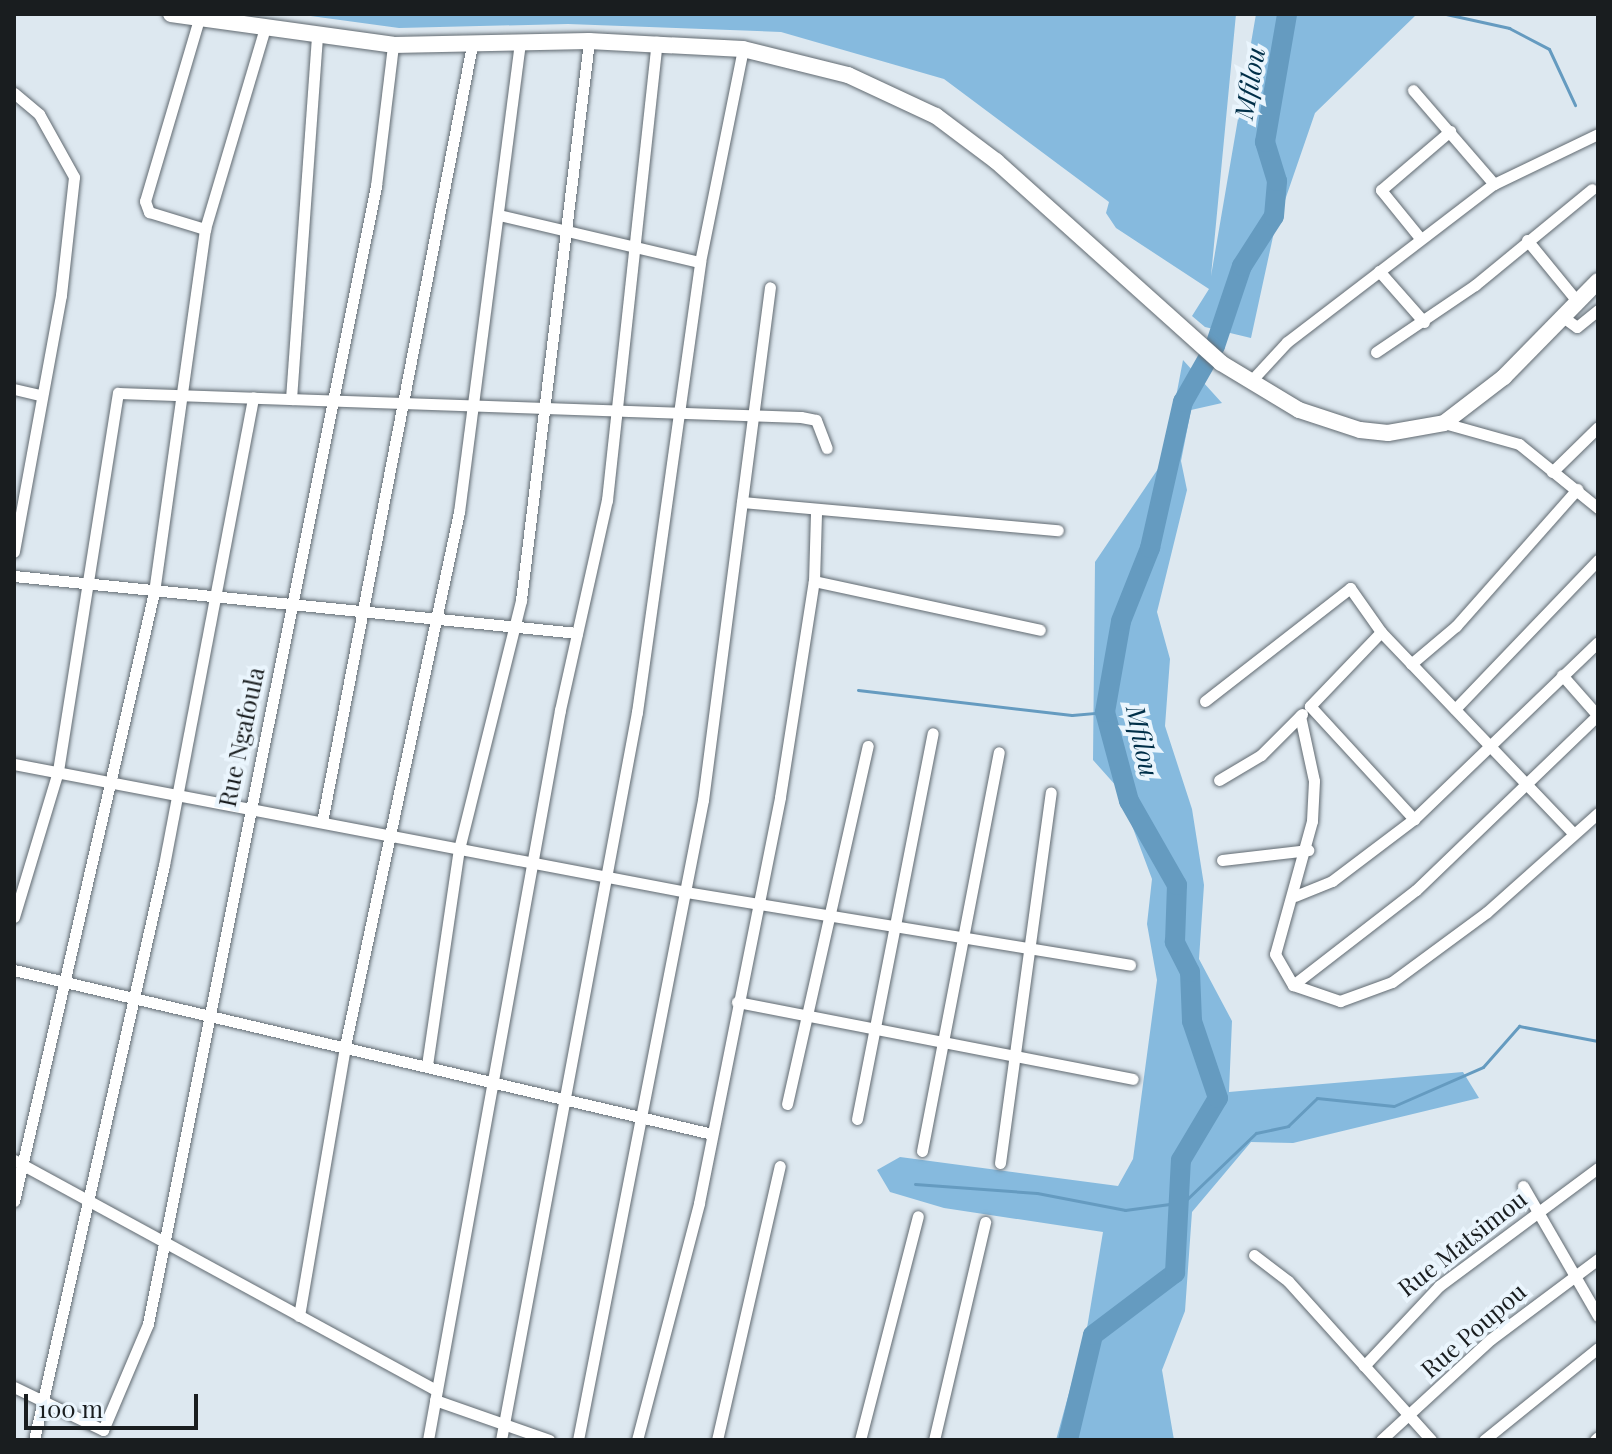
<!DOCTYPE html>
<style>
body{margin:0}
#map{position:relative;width:1612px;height:1454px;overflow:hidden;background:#dde8f0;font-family:"Playfair Display",serif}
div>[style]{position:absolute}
.green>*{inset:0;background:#86bade}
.stream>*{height:3px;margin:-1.5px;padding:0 1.5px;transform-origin:1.5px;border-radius:1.5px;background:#659bc0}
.river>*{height:20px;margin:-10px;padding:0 10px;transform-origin:10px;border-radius:10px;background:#659bc0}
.roads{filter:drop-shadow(0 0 2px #616a71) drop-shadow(0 0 2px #616a71)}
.street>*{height:11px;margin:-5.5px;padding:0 5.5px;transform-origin:5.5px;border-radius:5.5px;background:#fff}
.secondary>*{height:16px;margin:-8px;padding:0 8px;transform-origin:8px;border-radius:8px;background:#fff}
span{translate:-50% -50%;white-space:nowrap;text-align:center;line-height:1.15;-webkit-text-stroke:8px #eaf5fd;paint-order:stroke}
.street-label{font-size:24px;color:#191d1f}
.water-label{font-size:26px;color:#002f48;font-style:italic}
.frame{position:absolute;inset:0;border:16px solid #191d1f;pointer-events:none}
.scale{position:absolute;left:24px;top:1394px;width:174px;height:36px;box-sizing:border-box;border:4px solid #191d1f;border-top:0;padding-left:10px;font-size:24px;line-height:28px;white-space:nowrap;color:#191d1f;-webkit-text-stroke:6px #eaf5fd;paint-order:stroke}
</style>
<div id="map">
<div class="green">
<div style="clip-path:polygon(296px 14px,1236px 14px,1211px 276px,1256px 14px,1417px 14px,1315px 113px,1274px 232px,1251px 338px,1205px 327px,1192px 316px,1209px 289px,1116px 228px,1106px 213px,1109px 202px,944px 79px,781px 32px,568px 24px,399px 28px)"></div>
<div style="clip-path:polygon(1183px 360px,1222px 403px,1191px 410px,1181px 461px,1187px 490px,1157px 612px,1170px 659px,1165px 726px,1192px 809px,1204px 885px,1199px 959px,1232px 1021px,1229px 1092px,1463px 1072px,1479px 1098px,1293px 1143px,1251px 1142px,1192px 1212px,1185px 1311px,1162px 1370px,1174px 1440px,1056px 1440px,1087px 1328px,1103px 1232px,944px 1208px,890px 1192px,877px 1170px,900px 1157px,1118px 1186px,1133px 1159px,1157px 980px,1147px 924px,1152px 879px,1118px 788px,1093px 760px,1095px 562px,1164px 460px)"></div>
</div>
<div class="stream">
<div style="left:1446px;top:14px;width:65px;rotate:12.5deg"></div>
<div style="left:1509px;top:28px;width:45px;rotate:27.7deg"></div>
<div style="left:1549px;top:49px;width:62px;rotate:65.1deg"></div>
<div style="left:858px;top:690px;width:215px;rotate:6.7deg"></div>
<div style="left:1072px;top:715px;width:33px;rotate:-5deg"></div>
<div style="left:915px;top:1184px;width:122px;rotate:4.2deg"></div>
<div style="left:1037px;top:1193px;width:90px;rotate:10.9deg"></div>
<div style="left:1125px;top:1210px;width:60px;rotate:-7.7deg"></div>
<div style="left:1184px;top:1202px;width:100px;rotate:-43.8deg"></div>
<div style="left:1256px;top:1133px;width:33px;rotate:-12deg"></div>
<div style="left:1288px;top:1126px;width:40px;rotate:-44deg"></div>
<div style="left:1317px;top:1098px;width:77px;rotate:5.9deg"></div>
<div style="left:1394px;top:1106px;width:97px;rotate:-23.7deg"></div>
<div style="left:1483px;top:1067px;width:55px;rotate:-48.7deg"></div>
<div style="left:1519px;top:1026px;width:80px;rotate:10.8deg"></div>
</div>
<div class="river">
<div style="left:1068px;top:1440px;width:108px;rotate:-76.6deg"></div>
<div style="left:1093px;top:1335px;width:103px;rotate:-37.1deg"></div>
<div style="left:1175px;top:1273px;width:113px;rotate:-87deg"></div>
<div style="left:1181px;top:1160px;width:72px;rotate:-59.2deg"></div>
<div style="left:1218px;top:1098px;width:81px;rotate:-108.7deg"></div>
<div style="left:1192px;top:1021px;width:49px;rotate:-92.3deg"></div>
<div style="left:1190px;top:972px;width:34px;rotate:-117deg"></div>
<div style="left:1175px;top:942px;width:57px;rotate:-88deg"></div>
<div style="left:1177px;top:885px;width:97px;rotate:-119.7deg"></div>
<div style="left:1129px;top:801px;width:92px;rotate:-105.1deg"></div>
<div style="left:1105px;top:712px;width:92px;rotate:-80deg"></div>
<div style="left:1121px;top:621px;width:79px;rotate:-68.3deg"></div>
<div style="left:1150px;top:548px;width:150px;rotate:-77.3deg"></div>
<div style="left:1183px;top:402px;width:64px;rotate:-60.3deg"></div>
<div style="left:1215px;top:346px;width:84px;rotate:-71.4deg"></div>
<div style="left:1242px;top:266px;width:59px;rotate:-57.4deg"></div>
<div style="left:1274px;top:216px;width:35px;rotate:-85deg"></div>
<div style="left:1277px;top:181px;width:41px;rotate:-107.1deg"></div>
<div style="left:1265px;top:142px;width:130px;rotate:-80.2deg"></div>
</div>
<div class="roads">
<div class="street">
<div style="left:199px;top:19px;width:190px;rotate:106.5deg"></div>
<div style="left:145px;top:201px;width:12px;rotate:70deg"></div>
<div style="left:149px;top:212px;width:59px;rotate:16.9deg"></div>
<div style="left:14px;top:93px;width:33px;rotate:40deg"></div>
<div style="left:39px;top:114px;width:72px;rotate:60.9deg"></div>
<div style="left:74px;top:177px;width:119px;rotate:96.3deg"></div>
<div style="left:61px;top:295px;width:261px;rotate:100.4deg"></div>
<div style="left:1494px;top:184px;width:115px;rotate:-25.7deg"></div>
<div style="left:499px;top:215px;width:206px;rotate:13.2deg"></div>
<div style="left:1420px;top:238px;width:62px;rotate:-129.1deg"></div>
<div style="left:1381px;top:190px;width:91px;rotate:-40.5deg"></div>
<div style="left:1527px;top:240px;width:79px;rotate:50.7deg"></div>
<div style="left:1379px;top:271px;width:68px;rotate:48.6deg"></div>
<div style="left:1563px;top:317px;width:17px;rotate:36deg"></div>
<div style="left:1577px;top:327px;width:27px;rotate:-39deg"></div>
<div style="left:1376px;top:352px;width:120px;rotate:-34.1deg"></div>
<div style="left:1475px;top:285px;width:151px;rotate:-39.4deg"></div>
<div style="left:1251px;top:381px;width:53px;rotate:-47.3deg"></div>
<div style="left:1287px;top:342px;width:260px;rotate:-37.4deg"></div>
<div style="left:1494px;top:184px;width:124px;rotate:-130.8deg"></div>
<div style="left:14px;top:389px;width:28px;rotate:13deg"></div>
<div style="left:291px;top:399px;width:361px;rotate:-85.9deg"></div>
<div style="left:1444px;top:423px;width:78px;rotate:15.6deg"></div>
<div style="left:1519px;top:444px;width:102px;rotate:39deg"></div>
<div style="left:1552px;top:472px;width:64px;rotate:-44.4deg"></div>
<div style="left:742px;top:502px;width:317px;rotate:5.1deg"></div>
<div style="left:14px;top:576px;width:566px;rotate:5.78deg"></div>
<div style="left:814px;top:581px;width:231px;rotate:12.2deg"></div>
<div style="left:1381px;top:632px;width:103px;rotate:133.8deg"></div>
<div style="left:1310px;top:706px;width:154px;rotate:47.4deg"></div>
<div style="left:1411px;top:664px;width:59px;rotate:-40.2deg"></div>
<div style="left:1456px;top:626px;width:183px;rotate:-48.5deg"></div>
<div style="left:1562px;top:675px;width:55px;rotate:48.7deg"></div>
<div style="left:1205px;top:701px;width:184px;rotate:-37.9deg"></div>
<div style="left:1350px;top:588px;width:54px;rotate:54.8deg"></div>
<div style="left:1381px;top:632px;width:279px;rotate:46.3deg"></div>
<div style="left:1455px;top:709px;width:207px;rotate:-46.2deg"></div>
<div style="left:1300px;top:716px;width:66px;rotate:77.8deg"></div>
<div style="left:1314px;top:781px;width:40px;rotate:92.9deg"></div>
<div style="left:1312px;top:821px;width:138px;rotate:105.5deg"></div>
<div style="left:1275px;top:954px;width:36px;rotate:60deg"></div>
<div style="left:1293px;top:985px;width:50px;rotate:18.8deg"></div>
<div style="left:1340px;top:1001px;width:55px;rotate:-20.1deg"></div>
<div style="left:1392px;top:982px;width:118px;rotate:-36.4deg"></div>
<div style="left:1487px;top:912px;width:149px;rotate:-41.7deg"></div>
<div style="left:14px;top:764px;width:684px;rotate:10.78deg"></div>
<div style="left:686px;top:892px;width:450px;rotate:9.3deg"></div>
<div style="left:1219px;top:780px;width:49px;rotate:-30.8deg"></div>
<div style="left:1261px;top:755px;width:58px;rotate:-45deg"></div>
<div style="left:322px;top:822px;width:791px;rotate:-79.07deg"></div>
<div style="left:1222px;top:860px;width:87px;rotate:-6.6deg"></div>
<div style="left:1295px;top:896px;width:40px;rotate:-22deg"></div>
<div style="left:1332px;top:881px;width:103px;rotate:-37.1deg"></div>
<div style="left:1414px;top:819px;width:255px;rotate:-43.9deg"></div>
<div style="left:14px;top:917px;width:152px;rotate:-73.2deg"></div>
<div style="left:58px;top:771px;width:383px;rotate:-81deg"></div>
<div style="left:118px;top:393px;width:683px;rotate:2.01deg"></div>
<div style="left:801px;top:417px;width:15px;rotate:11deg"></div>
<div style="left:816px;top:420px;width:30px;rotate:69deg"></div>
<div style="left:14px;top:970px;width:717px;rotate:13.22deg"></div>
<div style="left:1293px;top:985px;width:155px;rotate:-37.7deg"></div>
<div style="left:1416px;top:890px;width:252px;rotate:-43.9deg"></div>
<div style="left:737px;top:1002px;width:403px;rotate:11deg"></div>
<div style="left:427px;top:1065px;width:218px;rotate:-81.6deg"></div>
<div style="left:459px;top:849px;width:257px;rotate:-76deg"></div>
<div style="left:521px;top:600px;width:563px;rotate:-83.06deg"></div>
<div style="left:787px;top:1104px;width:367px;rotate:-77.3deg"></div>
<div style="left:857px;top:1119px;width:393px;rotate:-78.9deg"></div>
<div style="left:922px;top:1151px;width:406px;rotate:-79.1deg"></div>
<div style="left:14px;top:1160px;width:481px;rotate:28.6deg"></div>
<div style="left:1000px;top:1163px;width:374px;rotate:-82.2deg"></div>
<div style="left:1523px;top:1186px;width:150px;rotate:60deg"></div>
<div style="left:14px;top:1201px;width:625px;rotate:-77.05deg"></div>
<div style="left:154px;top:592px;width:367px;rotate:-82deg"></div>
<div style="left:205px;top:229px;width:207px;rotate:-73.4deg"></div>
<div style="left:1254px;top:1255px;width:43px;rotate:37.4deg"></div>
<div style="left:1288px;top:1281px;width:214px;rotate:48deg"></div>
<div style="left:299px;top:1316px;width:274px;rotate:-80.3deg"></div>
<div style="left:345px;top:1046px;width:546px;rotate:-77.95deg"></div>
<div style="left:459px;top:512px;width:474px;rotate:-82.6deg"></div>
<div style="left:1364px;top:1366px;width:110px;rotate:-46.8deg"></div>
<div style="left:1439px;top:1286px;width:198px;rotate:-36.6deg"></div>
<div style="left:14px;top:1387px;width:99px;rotate:25.8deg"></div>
<div style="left:103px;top:1430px;width:115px;rotate:-67deg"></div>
<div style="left:148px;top:1324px;width:1161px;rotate:-78.67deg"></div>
<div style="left:376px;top:186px;width:142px;rotate:-83.1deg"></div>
<div style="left:435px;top:1400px;width:121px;rotate:19.3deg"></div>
<div style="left:34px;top:1440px;width:590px;rotate:-77.26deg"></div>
<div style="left:164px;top:865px;width:476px;rotate:-79.2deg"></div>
<div style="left:428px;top:1440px;width:742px;rotate:-79.75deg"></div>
<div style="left:560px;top:710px;width:215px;rotate:-77.4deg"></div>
<div style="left:607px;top:500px;width:461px;rotate:-83.8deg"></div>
<div style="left:501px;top:1440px;width:741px;rotate:-79.42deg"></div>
<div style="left:637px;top:712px;width:454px;rotate:-82deg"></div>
<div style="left:700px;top:262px;width:217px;rotate:-78.6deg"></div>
<div style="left:578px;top:1440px;width:652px;rotate:-78.95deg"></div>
<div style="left:703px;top:800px;width:517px;rotate:-82.56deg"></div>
<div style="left:637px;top:1440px;width:245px;rotate:-75.3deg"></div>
<div style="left:699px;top:1203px;width:414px;rotate:-78.7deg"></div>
<div style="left:780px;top:797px;width:219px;rotate:-81.1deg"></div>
<div style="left:814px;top:581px;width:69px;rotate:-88.3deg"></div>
<div style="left:717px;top:1440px;width:281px;rotate:-77.1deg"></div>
<div style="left:860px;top:1440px;width:231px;rotate:-75.5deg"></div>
<div style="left:934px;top:1440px;width:224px;rotate:-76.8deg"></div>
<div style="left:1381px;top:1440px;width:149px;rotate:-42.6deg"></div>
<div style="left:1491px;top:1339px;width:134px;rotate:-36.8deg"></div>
<div style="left:1484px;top:1440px;width:146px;rotate:-38.9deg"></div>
<div style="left:1595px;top:1440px;width:4px;rotate:-45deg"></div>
</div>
<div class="secondary">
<div style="left:171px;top:14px;width:224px;rotate:7.9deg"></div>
<div style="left:393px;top:45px;width:196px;rotate:-1.2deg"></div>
<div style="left:589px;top:41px;width:154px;rotate:3deg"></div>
<div style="left:743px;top:49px;width:108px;rotate:13.9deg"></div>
<div style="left:848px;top:75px;width:97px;rotate:25deg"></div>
<div style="left:936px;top:116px;width:75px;rotate:36.9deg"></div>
<div style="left:996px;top:161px;width:302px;rotate:41.9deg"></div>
<div style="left:1221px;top:363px;width:91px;rotate:31.1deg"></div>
<div style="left:1299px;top:410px;width:64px;rotate:18.2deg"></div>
<div style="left:1360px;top:430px;width:28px;rotate:6deg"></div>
<div style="left:1388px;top:433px;width:57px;rotate:-10.1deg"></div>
<div style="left:1444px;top:423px;width:76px;rotate:-37.5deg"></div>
<div style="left:1504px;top:377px;width:134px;rotate:-45.6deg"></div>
</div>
</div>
<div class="street-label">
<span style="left:241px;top:737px;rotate:-78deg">Rue Ngafoula</span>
<span style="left:1462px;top:1243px;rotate:-38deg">Rue Matsimou</span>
<span style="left:1473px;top:1330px;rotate:-41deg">Rue Poupou</span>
</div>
<div class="water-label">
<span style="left:1249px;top:83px;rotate:-80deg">Mfilou</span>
<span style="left:1143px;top:741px;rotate:78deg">Mfilou</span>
</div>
<div class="frame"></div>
<div class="scale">100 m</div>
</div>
